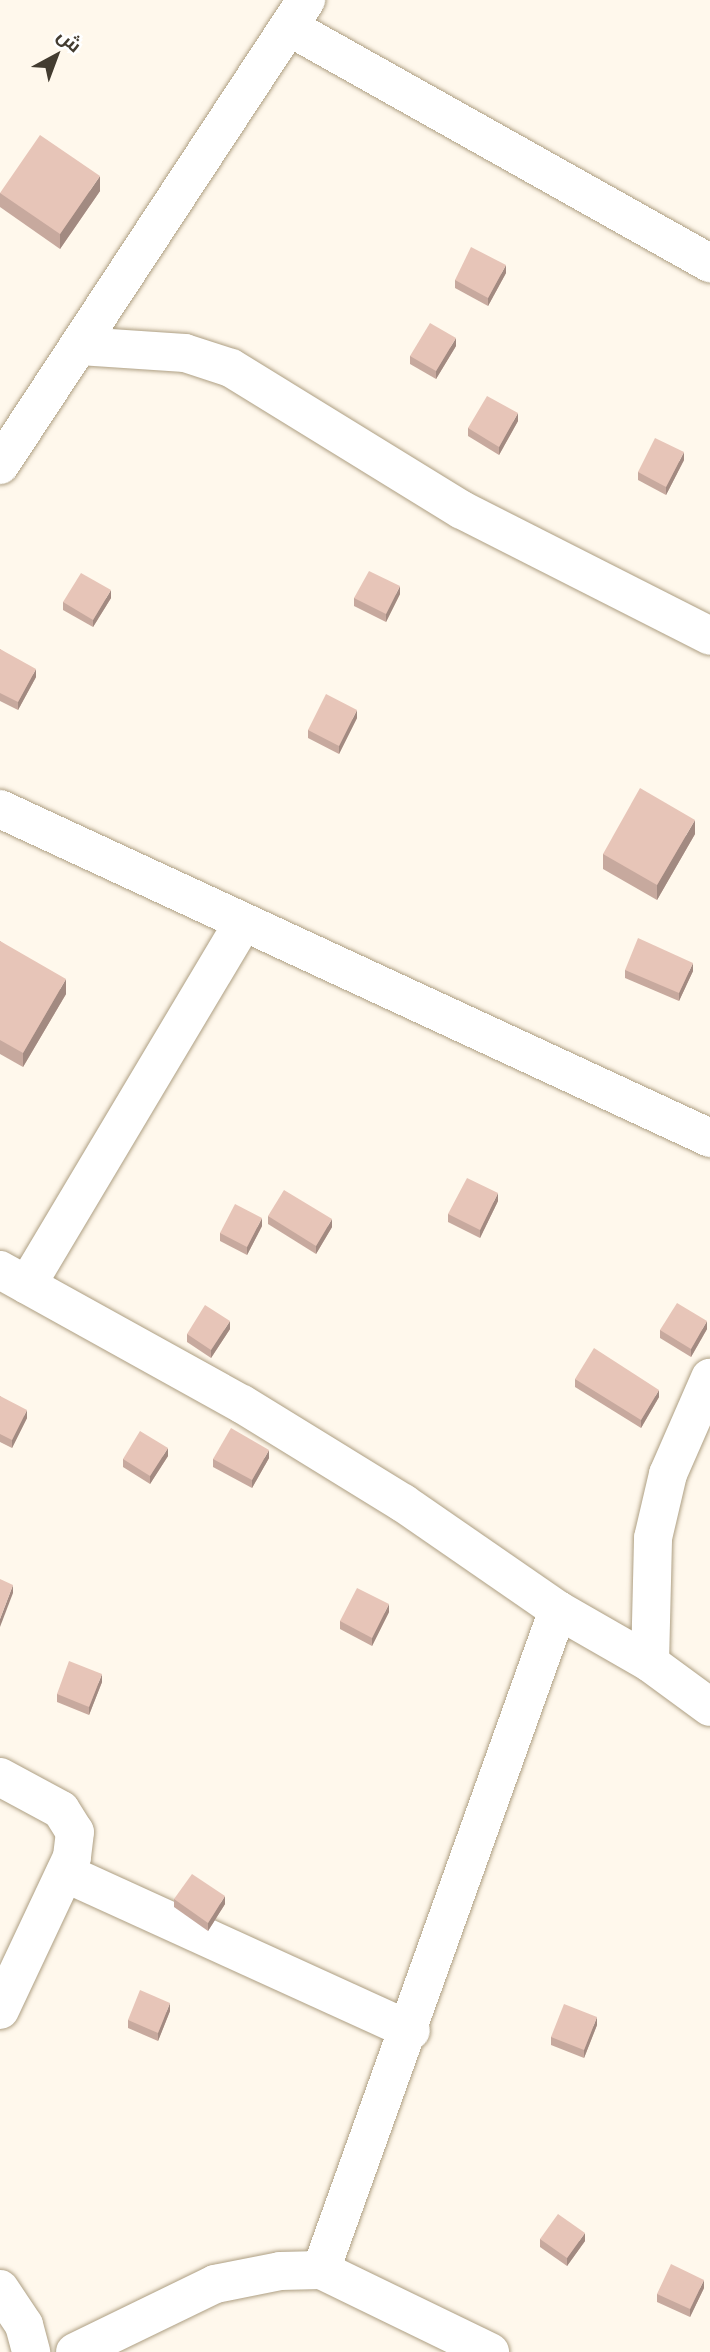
<!DOCTYPE html>
<meta charset="utf-8">
<style>
body{margin:0}
#map{position:relative;width:710px;height:2352px;overflow:hidden;background:#fff8ec;font-family:"Source Serif 4",Cairo,serif}
div>[style]{position:absolute}
.roads{filter:drop-shadow(0 0 2px #ae9f83) drop-shadow(0 0 2px #ae9f83)}
.street>*{height:38px;margin:-19px;padding:0 19px;transform-origin:19px;border-radius:19px;background:#fff}
.wall>*{inset:0;background:#c7a99e}
.shaded-wall>*{inset:0;background:#a28a81}
.building>*{inset:0;background:#e7c5b8}
span{translate:-50% -50%;white-space:nowrap;text-align:center;line-height:1.15;-webkit-text-stroke:6px #fff;paint-order:stroke}
.north{position:absolute;left:21px;top:21px;width:70px;height:70px;-webkit-text-stroke:5px #fff;paint-order:stroke;rotate:41deg;font-size:19px;font-weight:700;line-height:28px;text-align:center;color:#433c30}
.north::after{content:'';display:block;margin:auto;width:24px;height:32px;background:#433c30;clip-path:polygon(50% 0,100% 100%,50% 72%,0 100%)}
</style>
<div id="map">
<div class="roads">
<div class="street">
<div style="left:289px;top:27px;width:483px;rotate:29.3deg"></div>
<div style="left:80px;top:346px;width:105px;rotate:3.8deg"></div>
<div style="left:185px;top:353px;width:48px;rotate:18.1deg"></div>
<div style="left:231px;top:368px;width:271px;rotate:31.6deg"></div>
<div style="left:462px;top:510px;width:278px;rotate:26.9deg"></div>
<div style="left:0;top:465px;width:557px;rotate:-56.65deg"></div>
<div style="left:0;top:809px;width:783px;rotate:24.86deg"></div>
<div style="left:0;top:1270px;width:277px;rotate:29deg"></div>
<div style="left:242px;top:1404px;width:189px;rotate:31.6deg"></div>
<div style="left:403px;top:1503px;width:188px;rotate:34.6deg"></div>
<div style="left:558px;top:1610px;width:106px;rotate:29.9deg"></div>
<div style="left:650px;top:1663px;width:74px;rotate:36.3deg"></div>
<div style="left:27px;top:1285px;width:422px;rotate:-59.2deg"></div>
<div style="left:650px;top:1663px;width:125px;rotate:-88.6deg"></div>
<div style="left:653px;top:1538px;width:66px;rotate:-76.8deg"></div>
<div style="left:668px;top:1474px;width:105px;rotate:-66.4deg"></div>
<div style="left:0;top:1777px;width:69px;rotate:28.4deg"></div>
<div style="left:61px;top:1810px;width:26px;rotate:58deg"></div>
<div style="left:75px;top:1832px;width:25px;rotate:97deg"></div>
<div style="left:72px;top:1857px;width:169px;rotate:115.2deg"></div>
<div style="left:65px;top:1873px;width:380px;rotate:24.5deg"></div>
<div style="left:321px;top:2270px;width:701px;rotate:-70.25deg"></div>
<div style="left:0;top:2289px;width:43px;rotate:56.3deg"></div>
<div style="left:24px;top:2325px;width:28px;rotate:75deg"></div>
<div style="left:75px;top:2352px;width:156px;rotate:-25.9deg"></div>
<div style="left:215px;top:2284px;width:66px;rotate:-11.3deg"></div>
<div style="left:280px;top:2271px;width:41px;rotate:-1.4deg"></div>
<div style="left:321px;top:2270px;width:188px;rotate:25.9deg"></div>
</div>
</div>
<div class="wall">
<div style="clip-path:polygon(100px 191px,60px 249px,0 207px,0 193px)"></div>
<div style="clip-path:polygon(506px 273px,488px 306px,455px 288px,455px 280px)"></div>
<div style="clip-path:polygon(456px 346px,436px 379px,410px 364px,410px 356px)"></div>
<div style="clip-path:polygon(518px 421px,499px 455px,468px 436px,468px 428px)"></div>
<div style="clip-path:polygon(684px 460px,666px 495px,638px 480px,638px 472px)"></div>
<div style="clip-path:polygon(400px 594px,386px 622px,354px 606px,354px 598px)"></div>
<div style="clip-path:polygon(111px 598px,93px 627px,63px 610px,63px 602px)"></div>
<div style="clip-path:polygon(0 649px,36px 677px,18px 710px,0 701px)"></div>
<div style="clip-path:polygon(357px 718px,339px 754px,308px 738px,308px 730px)"></div>
<div style="clip-path:polygon(695px 834px,657px 900px,603px 869px,603px 854px)"></div>
<div style="clip-path:polygon(0 941px,66px 994px,23px 1067px,0 1054px)"></div>
<div style="clip-path:polygon(625px 970px,693px 971px,679px 1001px,625px 978px)"></div>
<div style="clip-path:polygon(498px 1201px,480px 1238px,448px 1222px,448px 1214px)"></div>
<div style="clip-path:polygon(268px 1216px,332px 1227px,316px 1254px,268px 1224px)"></div>
<div style="clip-path:polygon(262px 1226px,247px 1255px,220px 1241px,220px 1233px)"></div>
<div style="clip-path:polygon(230px 1329px,211px 1358px,187px 1342px,187px 1334px)"></div>
<div style="clip-path:polygon(707px 1329px,691px 1357px,660px 1338px,660px 1330px)"></div>
<div style="clip-path:polygon(575px 1379px,659px 1397px,641px 1428px,575px 1387px)"></div>
<div style="clip-path:polygon(0 1396px,27px 1418px,12px 1448px,0 1442px)"></div>
<div style="clip-path:polygon(168px 1456px,150px 1484px,123px 1467px,123px 1459px)"></div>
<div style="clip-path:polygon(269px 1458px,252px 1488px,213px 1467px,213px 1459px)"></div>
<div style="clip-path:polygon(389px 1612px,372px 1646px,340px 1629px,340px 1621px)"></div>
<div style="clip-path:polygon(102px 1682px,89px 1715px,57px 1702px,57px 1694px)"></div>
<div style="clip-path:polygon(174px 1899px,225px 1904px,208px 1931px,174px 1907px)"></div>
<div style="clip-path:polygon(170px 2011px,158px 2041px,128px 2028px,128px 2020px)"></div>
<div style="clip-path:polygon(597px 2025px,584px 2058px,551px 2045px,551px 2037px)"></div>
<div style="clip-path:polygon(540px 2239px,585px 2241px,567px 2266px,540px 2247px)"></div>
<div style="clip-path:polygon(704px 2288px,690px 2317px,657px 2302px,657px 2294px)"></div>
</div>
<div class="shaded-wall">
<div style="clip-path:polygon(100px 176px,100px 191px,60px 249px,60px 234px)"></div>
<div style="clip-path:polygon(506px 265px,506px 273px,488px 306px,488px 298px)"></div>
<div style="clip-path:polygon(456px 338px,456px 346px,436px 379px,436px 371px)"></div>
<div style="clip-path:polygon(518px 413px,518px 421px,499px 455px,499px 447px)"></div>
<div style="clip-path:polygon(684px 452px,684px 460px,666px 495px,666px 487px)"></div>
<div style="clip-path:polygon(400px 586px,400px 594px,386px 622px,386px 614px)"></div>
<div style="clip-path:polygon(111px 590px,111px 598px,93px 627px,93px 620px)"></div>
<div style="clip-path:polygon(36px 669px,36px 677px,18px 710px,18px 702px)"></div>
<div style="clip-path:polygon(357px 710px,357px 718px,339px 754px,339px 746px)"></div>
<div style="clip-path:polygon(695px 820px,695px 834px,657px 900px,657px 885px)"></div>
<div style="clip-path:polygon(693px 963px,693px 971px,679px 1001px,679px 993px)"></div>
<div style="clip-path:polygon(66px 979px,66px 994px,23px 1067px,23px 1053px)"></div>
<div style="clip-path:polygon(498px 1193px,498px 1201px,480px 1238px,480px 1230px)"></div>
<div style="clip-path:polygon(262px 1218px,262px 1226px,247px 1255px,247px 1247px)"></div>
<div style="clip-path:polygon(332px 1219px,332px 1227px,316px 1254px,316px 1246px)"></div>
<div style="clip-path:polygon(230px 1321px,230px 1329px,211px 1358px,211px 1350px)"></div>
<div style="clip-path:polygon(707px 1321px,707px 1329px,691px 1357px,691px 1349px)"></div>
<div style="clip-path:polygon(659px 1390px,659px 1397px,641px 1428px,641px 1420px)"></div>
<div style="clip-path:polygon(27px 1410px,27px 1418px,12px 1448px,12px 1440px)"></div>
<div style="clip-path:polygon(168px 1448px,168px 1456px,150px 1484px,150px 1476px)"></div>
<div style="clip-path:polygon(269px 1450px,269px 1458px,252px 1488px,252px 1480px)"></div>
<div style="clip-path:polygon(13px 1585px,13px 1593px,0 1627px,0 1619px)"></div>
<div style="clip-path:polygon(389px 1604px,389px 1612px,372px 1646px,372px 1638px)"></div>
<div style="clip-path:polygon(102px 1674px,102px 1682px,89px 1715px,89px 1707px)"></div>
<div style="clip-path:polygon(225px 1896px,225px 1904px,208px 1931px,208px 1923px)"></div>
<div style="clip-path:polygon(170px 2003px,170px 2011px,158px 2041px,158px 2033px)"></div>
<div style="clip-path:polygon(597px 2017px,597px 2025px,584px 2058px,584px 2050px)"></div>
<div style="clip-path:polygon(585px 2233px,585px 2241px,567px 2266px,567px 2258px)"></div>
<div style="clip-path:polygon(704px 2280px,704px 2288px,690px 2317px,690px 2309px)"></div>
</div>
<div class="building">
<div style="clip-path:polygon(40px 135px,100px 176px,60px 234px,0 193px)"></div>
<div style="clip-path:polygon(471px 247px,506px 265px,488px 298px,455px 280px)"></div>
<div style="clip-path:polygon(430px 323px,456px 338px,436px 371px,410px 356px)"></div>
<div style="clip-path:polygon(487px 396px,518px 413px,499px 447px,468px 428px)"></div>
<div style="clip-path:polygon(655px 438px,684px 452px,666px 487px,638px 472px)"></div>
<div style="clip-path:polygon(369px 571px,400px 586px,386px 614px,354px 598px)"></div>
<div style="clip-path:polygon(81px 573px,111px 590px,93px 620px,63px 602px)"></div>
<div style="clip-path:polygon(0 649px,36px 669px,18px 702px,0 693px)"></div>
<div style="clip-path:polygon(326px 694px,357px 710px,339px 746px,308px 730px)"></div>
<div style="clip-path:polygon(640px 788px,695px 820px,657px 885px,603px 854px)"></div>
<div style="clip-path:polygon(638px 938px,693px 963px,679px 993px,625px 970px)"></div>
<div style="clip-path:polygon(0 941px,66px 979px,23px 1053px,0 1040px)"></div>
<div style="clip-path:polygon(467px 1178px,498px 1193px,480px 1230px,448px 1214px)"></div>
<div style="clip-path:polygon(284px 1190px,332px 1219px,316px 1246px,268px 1216px)"></div>
<div style="clip-path:polygon(235px 1204px,262px 1218px,247px 1247px,220px 1233px)"></div>
<div style="clip-path:polygon(677px 1303px,707px 1321px,691px 1349px,660px 1330px)"></div>
<div style="clip-path:polygon(205px 1305px,230px 1321px,211px 1350px,187px 1334px)"></div>
<div style="clip-path:polygon(594px 1348px,659px 1390px,641px 1420px,575px 1379px)"></div>
<div style="clip-path:polygon(0 1396px,27px 1410px,12px 1440px,0 1434px)"></div>
<div style="clip-path:polygon(231px 1428px,269px 1450px,252px 1480px,213px 1459px)"></div>
<div style="clip-path:polygon(140px 1431px,168px 1448px,150px 1476px,123px 1459px)"></div>
<div style="clip-path:polygon(0 1579px,13px 1585px,0 1619px)"></div>
<div style="clip-path:polygon(357px 1588px,389px 1604px,372px 1638px,340px 1621px)"></div>
<div style="clip-path:polygon(69px 1661px,102px 1674px,89px 1707px,57px 1694px)"></div>
<div style="clip-path:polygon(192px 1874px,225px 1896px,208px 1923px,174px 1899px)"></div>
<div style="clip-path:polygon(140px 1990px,170px 2003px,158px 2033px,128px 2020px)"></div>
<div style="clip-path:polygon(564px 2004px,597px 2017px,584px 2050px,551px 2037px)"></div>
<div style="clip-path:polygon(558px 2214px,585px 2233px,567px 2258px,540px 2239px)"></div>
<div style="clip-path:polygon(671px 2264px,704px 2280px,690px 2309px,657px 2294px)"></div>
</div>
<div class="north">ش</div>
</div>
